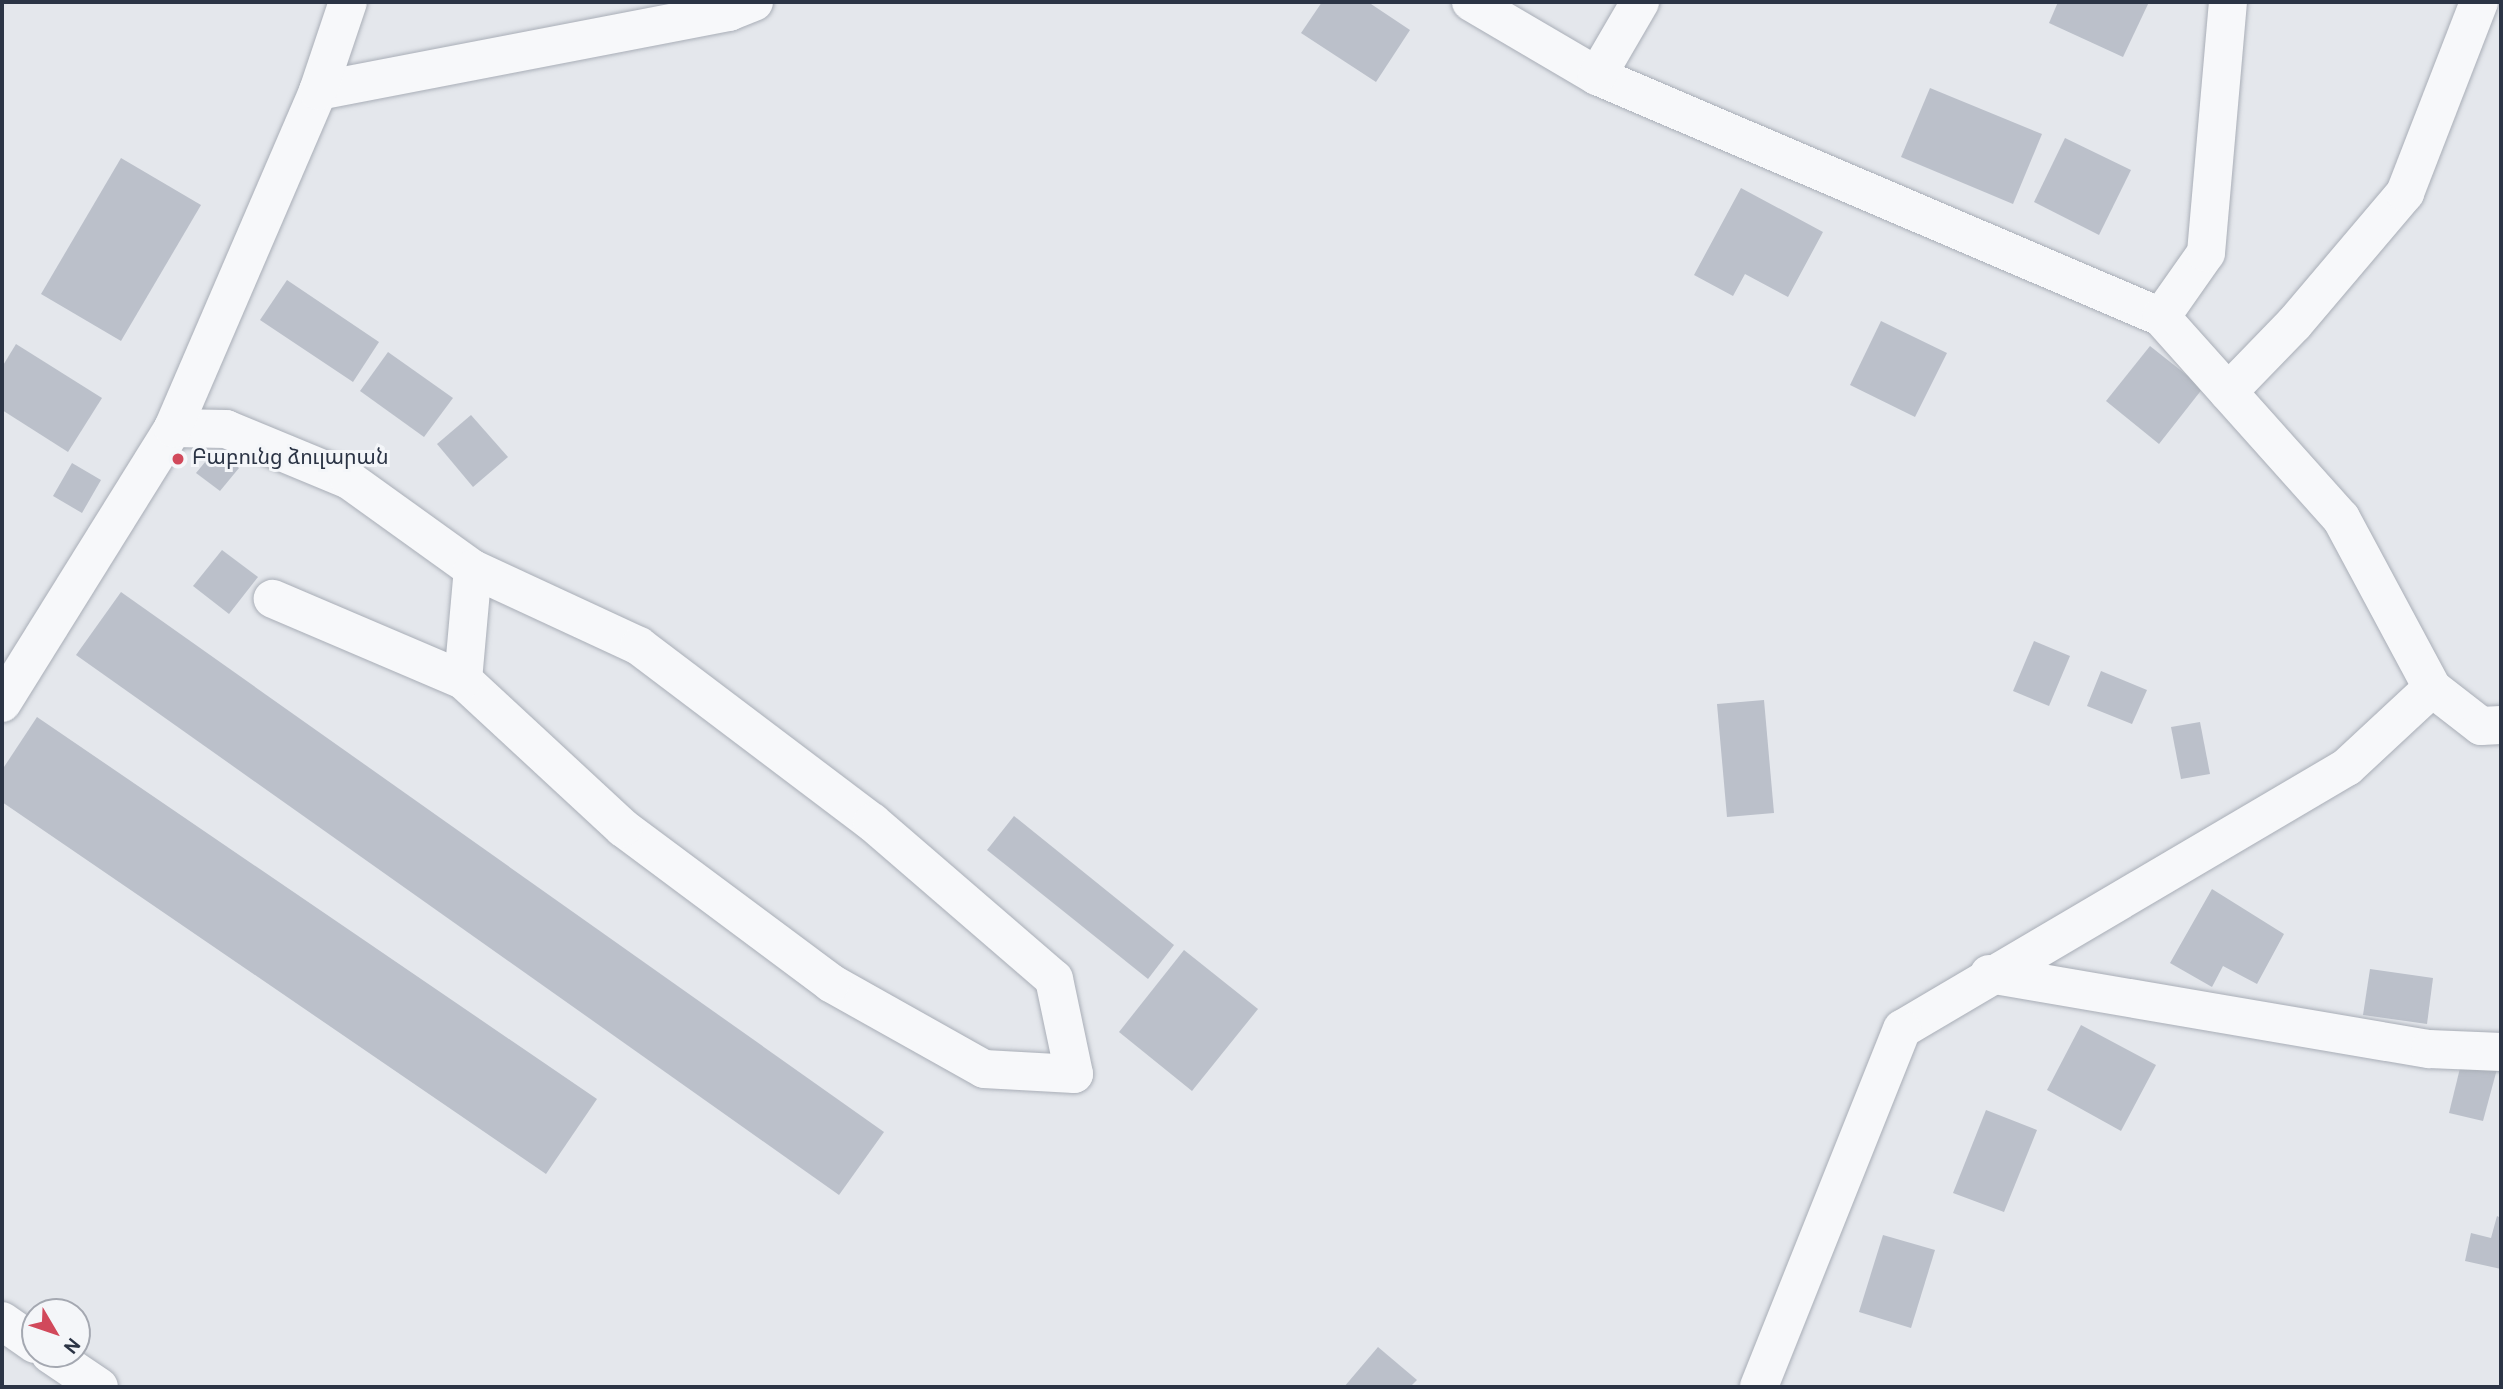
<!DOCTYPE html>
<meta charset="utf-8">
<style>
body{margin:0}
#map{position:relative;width:2503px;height:1389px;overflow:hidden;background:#e4e7ec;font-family:Overpass,"Noto Sans Armenian",sans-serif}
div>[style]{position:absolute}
.building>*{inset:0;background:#bbc0ca}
.roads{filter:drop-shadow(0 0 2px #a9aeb7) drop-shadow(0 0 2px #a9aeb7)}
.minor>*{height:38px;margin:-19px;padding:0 19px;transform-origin:19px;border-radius:19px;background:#f7f8fa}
.dots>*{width:19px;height:19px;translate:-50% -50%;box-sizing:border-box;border:4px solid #f4f6f9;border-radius:50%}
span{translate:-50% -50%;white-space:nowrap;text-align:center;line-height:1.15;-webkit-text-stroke:6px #f4f6f9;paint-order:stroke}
.poi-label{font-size:21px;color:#2b3445}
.left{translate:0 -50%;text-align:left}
.frame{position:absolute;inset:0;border:4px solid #2b3445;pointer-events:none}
.north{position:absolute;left:21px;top:1298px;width:70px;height:70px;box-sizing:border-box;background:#f4f6f9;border:2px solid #a4a8b1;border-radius:50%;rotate:129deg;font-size:19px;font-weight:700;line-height:28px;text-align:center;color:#2b3445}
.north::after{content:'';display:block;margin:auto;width:24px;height:32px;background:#d1495b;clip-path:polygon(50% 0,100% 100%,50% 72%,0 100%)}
</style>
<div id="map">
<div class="building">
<div style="clip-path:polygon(1322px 2px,1368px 2px,1410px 30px,1376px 82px,1301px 33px)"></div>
<div style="clip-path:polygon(2058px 2px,2149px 2px,2123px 57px,2049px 23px)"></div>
<div style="clip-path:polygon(1930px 88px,2042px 134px,2013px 204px,1901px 157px)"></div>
<div style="clip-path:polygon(2065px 138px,2131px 170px,2099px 235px,2034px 202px)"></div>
<div style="clip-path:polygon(121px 158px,201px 205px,121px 341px,41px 294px)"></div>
<div style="clip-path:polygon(1741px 188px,1823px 232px,1788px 297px,1745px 274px,1733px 296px,1694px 275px)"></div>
<div style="clip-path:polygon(287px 280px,379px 342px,353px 382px,260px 320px)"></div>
<div style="clip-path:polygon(1881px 321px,1947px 353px,1915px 417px,1850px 385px)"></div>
<div style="clip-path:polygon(16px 344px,102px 398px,68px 452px,2px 410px,2px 367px)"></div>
<div style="clip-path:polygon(2150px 346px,2203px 388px,2159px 444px,2106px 401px)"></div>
<div style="clip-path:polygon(388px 352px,453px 398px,424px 437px,360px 391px)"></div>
<div style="clip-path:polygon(471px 415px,508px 457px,473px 487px,437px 444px)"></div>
<div style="clip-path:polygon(215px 450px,239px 468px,220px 491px,196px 473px)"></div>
<div style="clip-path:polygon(72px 463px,101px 480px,82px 513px,53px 496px)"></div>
<div style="clip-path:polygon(222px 550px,258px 577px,229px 614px,193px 586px)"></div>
<div style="clip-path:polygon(121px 592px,884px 1132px,839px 1195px,76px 655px)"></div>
<div style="clip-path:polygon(2034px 641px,2070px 656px,2049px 706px,2013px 691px)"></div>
<div style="clip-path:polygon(2101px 671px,2147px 690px,2132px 724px,2087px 706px)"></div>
<div style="clip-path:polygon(1764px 700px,1774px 813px,1727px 817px,1717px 704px)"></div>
<div style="clip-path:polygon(37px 717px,597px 1099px,546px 1174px,2px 802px,2px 770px)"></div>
<div style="clip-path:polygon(2200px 722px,2210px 774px,2181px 779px,2171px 727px)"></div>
<div style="clip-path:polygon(1014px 816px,1174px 945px,1148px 979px,987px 850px)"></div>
<div style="clip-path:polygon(2212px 889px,2284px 934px,2257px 984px,2223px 966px,2212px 987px,2170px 963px)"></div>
<div style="clip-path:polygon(1184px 950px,1258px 1009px,1192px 1091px,1119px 1032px)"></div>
<div style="clip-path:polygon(2370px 969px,2433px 978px,2427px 1024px,2363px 1015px)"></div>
<div style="clip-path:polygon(2081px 1025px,2156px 1065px,2121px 1131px,2047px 1090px)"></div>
<div style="clip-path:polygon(2462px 1060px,2497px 1069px,2483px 1121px,2449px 1113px)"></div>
<div style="clip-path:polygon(1986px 1110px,2037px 1130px,2004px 1212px,1953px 1193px)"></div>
<div style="clip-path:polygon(2497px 1216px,2501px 1218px,2501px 1269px,2465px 1261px,2471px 1233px,2491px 1238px)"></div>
<div style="clip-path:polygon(1883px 1235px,1935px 1250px,1911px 1328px,1859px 1312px)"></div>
<div style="clip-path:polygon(1378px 1347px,1417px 1380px,1410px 1387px,1344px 1387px)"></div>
</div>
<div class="roads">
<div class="minor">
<div style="left:1471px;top:2px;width:146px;rotate:30.4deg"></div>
<div style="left:1597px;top:76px;width:613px;rotate:23.14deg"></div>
<div style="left:2161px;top:317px;width:270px;rotate:48.2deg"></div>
<div style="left:2341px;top:518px;width:193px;rotate:61.8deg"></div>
<div style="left:2432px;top:688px;width:116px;rotate:137.1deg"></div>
<div style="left:2347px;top:767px;width:516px;rotate:149.51deg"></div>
<div style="left:1902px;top:1029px;width:386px;rotate:111.8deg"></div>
<div style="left:1597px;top:76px;width:86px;rotate:-59.8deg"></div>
<div style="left:318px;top:91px;width:419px;rotate:-10.9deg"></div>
<div style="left:729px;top:12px;width:27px;rotate:-22deg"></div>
<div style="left:2161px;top:317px;width:78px;rotate:-54.9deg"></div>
<div style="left:2206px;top:253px;width:252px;rotate:-85deg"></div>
<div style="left:2228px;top:392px;width:95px;rotate:-45.9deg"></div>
<div style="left:2294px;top:324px;width:172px;rotate:-49.7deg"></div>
<div style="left:2405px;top:193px;width:205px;rotate:-68.8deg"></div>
<div style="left:173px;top:428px;width:53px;rotate:1.1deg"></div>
<div style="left:226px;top:429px;width:133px;rotate:22.5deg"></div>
<div style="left:349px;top:480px;width:153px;rotate:35.7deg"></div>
<div style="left:473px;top:569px;width:183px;rotate:24.9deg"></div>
<div style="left:639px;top:646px;width:292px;rotate:37.1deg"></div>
<div style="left:872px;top:822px;width:240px;rotate:40.8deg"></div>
<div style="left:1054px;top:979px;width:97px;rotate:78.1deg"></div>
<div style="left:1074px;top:1074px;width:90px;rotate:-176.8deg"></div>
<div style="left:984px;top:1069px;width:176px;rotate:-150.7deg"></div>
<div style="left:831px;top:983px;width:259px;rotate:-143.3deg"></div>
<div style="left:623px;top:828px;width:218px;rotate:-137.2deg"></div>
<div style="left:463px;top:680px;width:207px;rotate:-156.9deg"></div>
<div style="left:463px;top:680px;width:111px;rotate:-84.9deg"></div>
<div style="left:2432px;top:688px;width:62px;rotate:37.8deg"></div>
<div style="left:2481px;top:726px;width:20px;rotate:-3deg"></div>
<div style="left:2px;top:703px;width:324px;rotate:-58.1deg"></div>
<div style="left:173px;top:428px;width:367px;rotate:-66.7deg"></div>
<div style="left:318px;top:91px;width:94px;rotate:-71.4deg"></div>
<div style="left:1989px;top:974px;width:447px;rotate:9.7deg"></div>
<div style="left:2430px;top:1049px;width:71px;rotate:2.4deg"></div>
<div style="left:2px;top:1321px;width:40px;rotate:34.9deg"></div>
<div style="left:50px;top:1354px;width:59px;rotate:34deg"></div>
</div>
</div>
<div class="dots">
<div style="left:178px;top:459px;background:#d1495b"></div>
</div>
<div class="poi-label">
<span class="left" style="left:192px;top:459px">Բաբունց ձուլարան</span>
</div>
<div class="frame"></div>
<div class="north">N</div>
</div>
